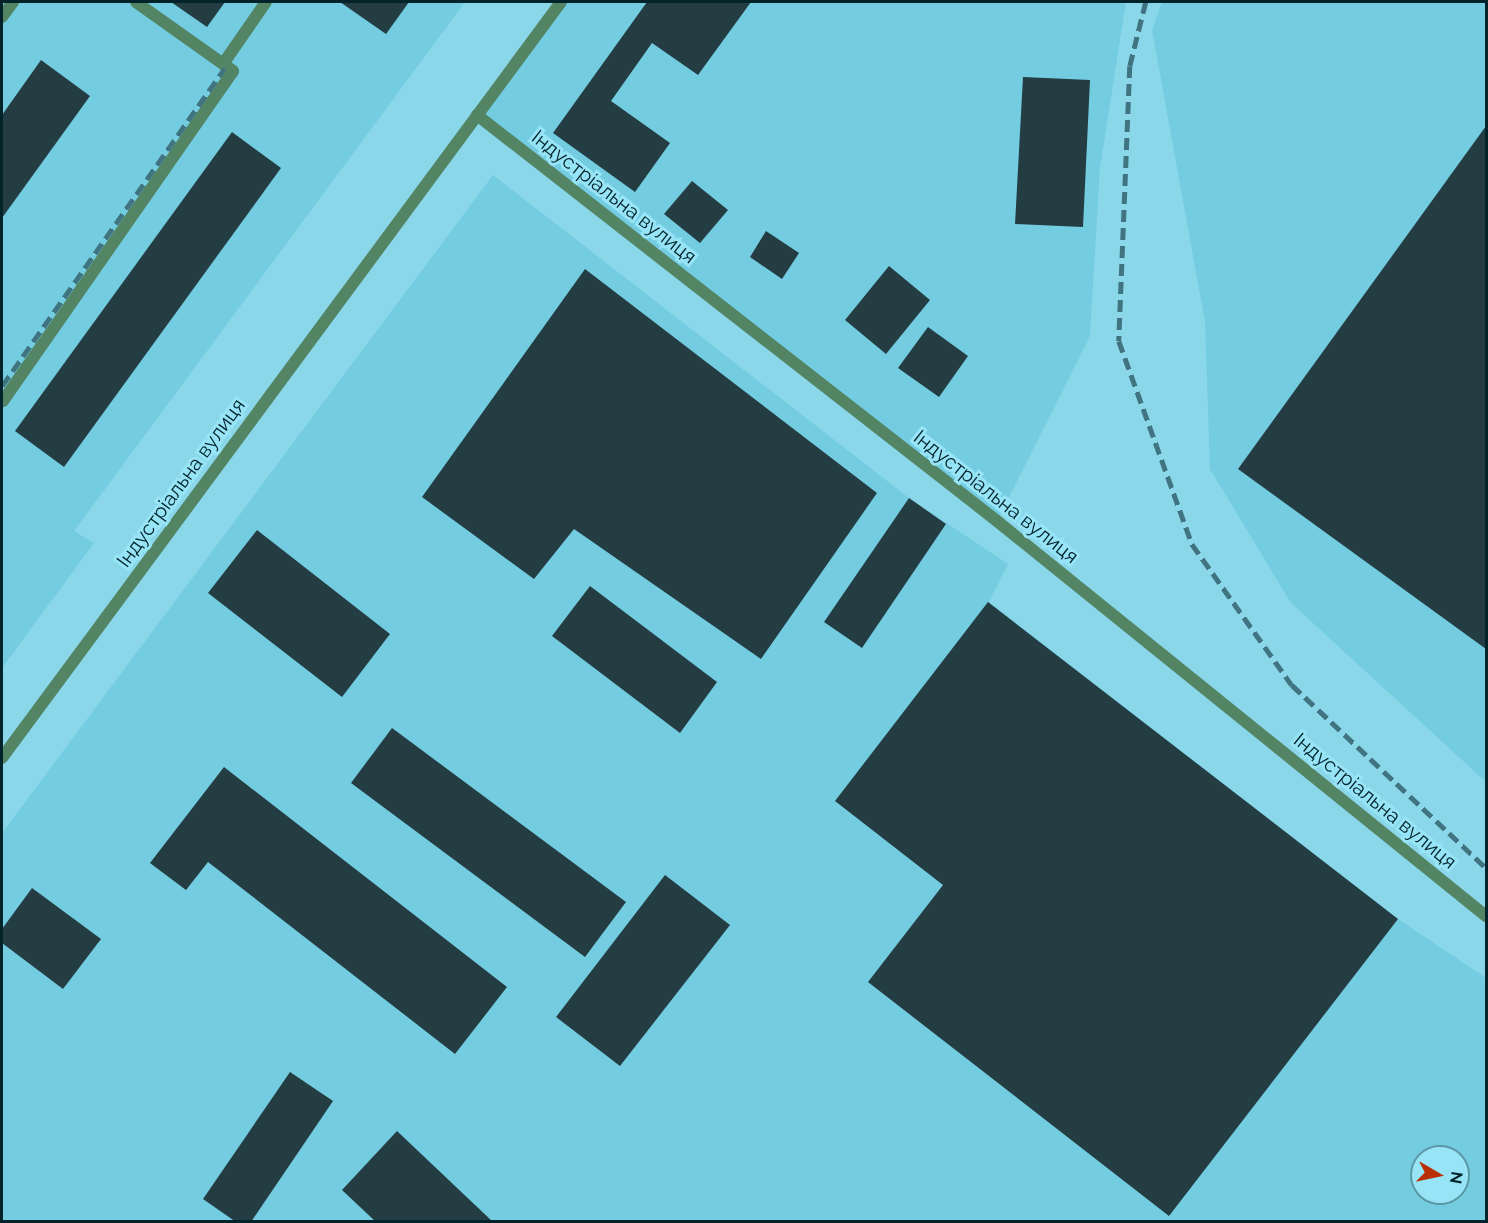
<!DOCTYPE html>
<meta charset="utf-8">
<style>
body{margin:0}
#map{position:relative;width:1488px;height:1223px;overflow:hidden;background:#8bd7ea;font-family:Raleway,sans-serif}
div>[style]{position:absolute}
.built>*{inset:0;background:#74cce1}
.building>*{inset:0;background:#243d43}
.service>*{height:12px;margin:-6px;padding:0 6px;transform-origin:6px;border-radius:6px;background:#538565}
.minor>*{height:12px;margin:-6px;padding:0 6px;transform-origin:6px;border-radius:6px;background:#538565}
.rail>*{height:4.5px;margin-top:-2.25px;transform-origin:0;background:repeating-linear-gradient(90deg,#3f7480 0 12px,transparent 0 18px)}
span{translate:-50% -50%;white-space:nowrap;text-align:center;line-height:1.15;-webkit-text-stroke:6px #98e4f7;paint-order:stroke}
.street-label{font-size:20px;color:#02232a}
.frame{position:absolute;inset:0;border:3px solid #02232a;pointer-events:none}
.north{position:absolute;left:1410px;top:1145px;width:60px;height:60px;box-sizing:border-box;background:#98e4f7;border:2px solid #5c97a5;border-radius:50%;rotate:99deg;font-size:16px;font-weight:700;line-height:24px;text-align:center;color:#02232a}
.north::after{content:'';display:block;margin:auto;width:21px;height:27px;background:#ba3006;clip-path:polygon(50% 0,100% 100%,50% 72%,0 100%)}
</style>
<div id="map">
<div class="built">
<div style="clip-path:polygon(2px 2px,465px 2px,74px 531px,94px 543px,2px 668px)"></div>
<div style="clip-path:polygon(561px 2px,1126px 2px,1100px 168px,1090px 336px,997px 521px,477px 115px)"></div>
<div style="clip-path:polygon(1162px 2px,1486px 2px,1486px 782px,1291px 603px,1210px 469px,1205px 322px,1152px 30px)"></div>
<div style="clip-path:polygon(evenodd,493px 175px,909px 498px,1008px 564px,989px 602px,1398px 919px,1486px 978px,1486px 1221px,2px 1221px,2px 833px,493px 175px,1422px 1157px,1458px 1157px,1458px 1193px,1422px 1193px,1422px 1157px)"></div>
</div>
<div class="building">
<div style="clip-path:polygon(171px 2px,225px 2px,207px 27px)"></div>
<div style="clip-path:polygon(340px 2px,409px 2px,386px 34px)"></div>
<div style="clip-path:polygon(647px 2px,751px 2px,698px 75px,652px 43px,611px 101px,670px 143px,635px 192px,553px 133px)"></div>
<div style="clip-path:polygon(41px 60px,90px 96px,2px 218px,2px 115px)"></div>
<div style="clip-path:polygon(1023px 77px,1090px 80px,1083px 227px,1015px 224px)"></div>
<div style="clip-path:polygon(1486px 126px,1486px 649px,1238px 469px)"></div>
<div style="clip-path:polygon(232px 132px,281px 168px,64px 467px,15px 431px)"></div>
<div style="clip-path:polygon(692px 181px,728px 210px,700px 243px,664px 214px)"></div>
<div style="clip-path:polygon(766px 231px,799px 253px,782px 279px,750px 257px)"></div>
<div style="clip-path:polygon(889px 266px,930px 300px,886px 354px,845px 320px)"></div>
<div style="clip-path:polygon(585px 269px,877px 493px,761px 659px,574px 529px,534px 579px,422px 497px)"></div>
<div style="clip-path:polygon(928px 327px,968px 356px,939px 397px,898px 368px)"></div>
<div style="clip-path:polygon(909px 498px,946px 524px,862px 648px,824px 622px)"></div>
<div style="clip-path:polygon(257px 530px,390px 634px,342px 697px,208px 593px)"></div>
<div style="clip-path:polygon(590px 586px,717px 682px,680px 733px,552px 636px)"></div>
<div style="clip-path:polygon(988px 602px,1398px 919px,1169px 1216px,868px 982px,943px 885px,835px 801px)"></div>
<div style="clip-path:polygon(392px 728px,626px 902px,585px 957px,351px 783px)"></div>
<div style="clip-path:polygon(224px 767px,507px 987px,455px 1054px,208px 862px,186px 890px,150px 863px)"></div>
<div style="clip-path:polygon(665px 875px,730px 925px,620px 1066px,556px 1017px)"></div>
<div style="clip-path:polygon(32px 888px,101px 939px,63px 989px,2px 943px,2px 929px)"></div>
<div style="clip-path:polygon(290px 1072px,333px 1101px,251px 1222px,236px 1222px,203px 1199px)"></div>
<div style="clip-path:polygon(397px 1131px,493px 1222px,376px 1222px,342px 1190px)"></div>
</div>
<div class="service">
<div style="left:2px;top:17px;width:19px;rotate:-54deg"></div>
<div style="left:223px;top:64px;width:75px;rotate:-55.3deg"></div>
<div style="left:477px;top:115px;width:660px;rotate:37.98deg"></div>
<div style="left:997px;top:521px;width:629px;rotate:38.93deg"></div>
<div style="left:3px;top:401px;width:402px;rotate:-55.1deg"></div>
<div style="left:233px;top:71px;width:119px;rotate:-144.6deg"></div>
</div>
<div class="minor">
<div style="left:2px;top:758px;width:940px;rotate:-53.52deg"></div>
</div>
<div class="rail">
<div style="left:1146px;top:2px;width:66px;rotate:104deg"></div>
<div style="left:1130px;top:66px;width:275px;rotate:92.3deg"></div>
<div style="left:1119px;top:341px;width:216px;rotate:70.2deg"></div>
<div style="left:1192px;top:544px;width:173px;rotate:54.7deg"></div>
<div style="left:1292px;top:685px;width:267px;rotate:43.3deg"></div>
<div style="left:2px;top:386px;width:388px;rotate:-55deg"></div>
</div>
<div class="street-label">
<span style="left:614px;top:197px;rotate:38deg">Індустріальна вулиця</span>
<span style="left:181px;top:483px;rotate:-54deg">Індустріальна вулиця</span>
<span style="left:996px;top:497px;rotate:38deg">Індустріальна вулиця</span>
<span style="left:1375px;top:801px;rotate:39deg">Індустріальна вулиця</span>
</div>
<div class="frame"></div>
<div class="north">N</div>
</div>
